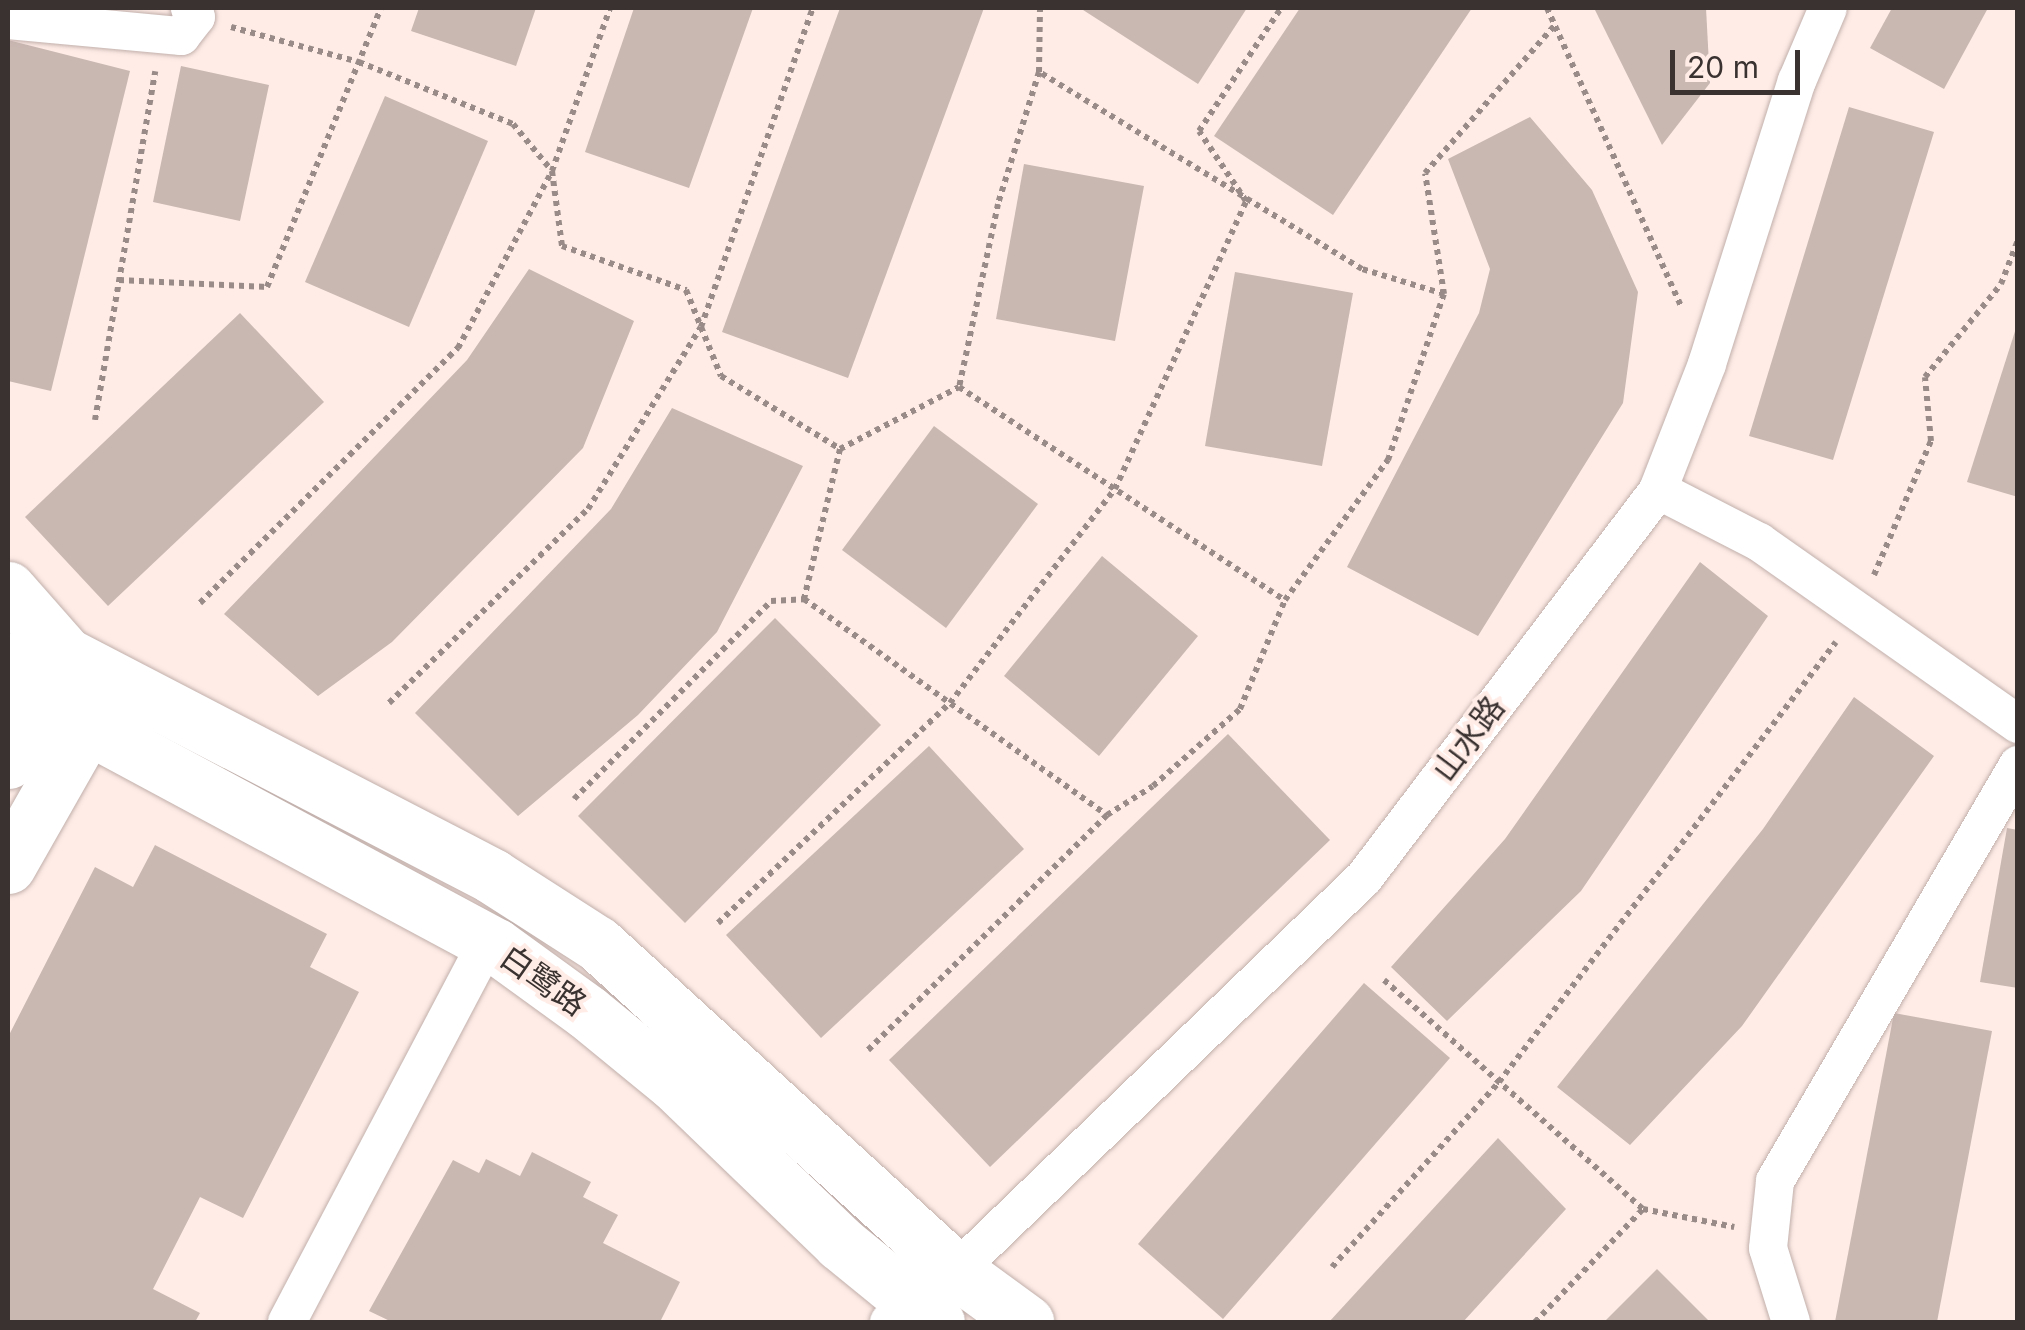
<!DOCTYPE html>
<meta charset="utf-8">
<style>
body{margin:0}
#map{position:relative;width:2025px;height:1330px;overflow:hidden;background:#ffece7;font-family:Inter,"Noto Sans SC",sans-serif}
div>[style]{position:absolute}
.building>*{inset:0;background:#c9b7b2}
.path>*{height:6px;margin-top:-3px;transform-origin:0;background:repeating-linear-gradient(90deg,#998c88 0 5px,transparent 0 10px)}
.roads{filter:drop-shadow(0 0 2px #c1afab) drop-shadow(0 0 2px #c1afab)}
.street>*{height:38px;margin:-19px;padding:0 19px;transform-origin:19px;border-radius:19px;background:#fff}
.secondary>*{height:55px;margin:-27.5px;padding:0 27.5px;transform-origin:27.5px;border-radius:27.5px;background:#fff}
span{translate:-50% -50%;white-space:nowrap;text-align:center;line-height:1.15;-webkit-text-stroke:8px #ffece7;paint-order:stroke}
.street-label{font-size:32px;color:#393230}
.frame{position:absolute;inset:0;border:10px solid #393230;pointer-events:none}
.scale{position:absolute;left:1670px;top:50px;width:130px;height:45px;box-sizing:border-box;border:5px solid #393230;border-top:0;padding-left:12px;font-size:30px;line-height:35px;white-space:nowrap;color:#393230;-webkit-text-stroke:8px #ffece7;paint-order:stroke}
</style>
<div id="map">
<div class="building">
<div style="clip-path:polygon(419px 8px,536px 8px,516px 66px,411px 31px)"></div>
<div style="clip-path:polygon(634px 8px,753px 8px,689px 188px,585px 152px)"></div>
<div style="clip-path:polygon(840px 8px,984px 8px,848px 378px,722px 332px)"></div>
<div style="clip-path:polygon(1080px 8px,1247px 8px,1198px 84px)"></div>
<div style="clip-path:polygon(1300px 8px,1472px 8px,1333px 215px,1214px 136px)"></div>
<div style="clip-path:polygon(1594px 8px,1706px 8px,1710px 83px,1662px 145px)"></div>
<div style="clip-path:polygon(1892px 8px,1988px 8px,1944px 89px,1870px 48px)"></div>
<div style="clip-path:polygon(8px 40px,130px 71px,51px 391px,8px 381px)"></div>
<div style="clip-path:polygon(181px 66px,269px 85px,240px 221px,153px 202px)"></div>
<div style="clip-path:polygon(385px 96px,488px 141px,409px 327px,305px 282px)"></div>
<div style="clip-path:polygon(1849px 107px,1934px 132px,1833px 460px,1749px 436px)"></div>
<div style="clip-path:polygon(1530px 117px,1592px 190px,1638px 292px,1623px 403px,1478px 636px,1347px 567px,1479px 313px,1490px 269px,1448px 159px)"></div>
<div style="clip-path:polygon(1024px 164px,1144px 186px,1115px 341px,996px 319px)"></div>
<div style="clip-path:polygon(529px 269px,634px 321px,583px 448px,392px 642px,318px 696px,224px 614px,467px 360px)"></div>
<div style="clip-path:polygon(1235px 272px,1353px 293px,1322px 466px,1205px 446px)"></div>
<div style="clip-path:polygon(240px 313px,324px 402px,108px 606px,25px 517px)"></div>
<div style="clip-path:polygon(2017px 325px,2018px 325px,2018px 497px,1967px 482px)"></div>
<div style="clip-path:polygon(672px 408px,803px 466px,717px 632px,638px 715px,518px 816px,415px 713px,611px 509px)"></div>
<div style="clip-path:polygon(934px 426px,1038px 504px,946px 628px,842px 550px)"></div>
<div style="clip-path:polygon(1102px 556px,1198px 636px,1099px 756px,1004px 676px)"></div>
<div style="clip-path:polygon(1700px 562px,1768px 616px,1581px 891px,1447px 1021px,1391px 967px,1505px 839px)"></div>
<div style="clip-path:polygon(775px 618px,881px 725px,685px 923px,578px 816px)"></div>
<div style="clip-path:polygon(1854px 697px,1934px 756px,1742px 1026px,1630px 1145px,1557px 1087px,1763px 829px)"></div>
<div style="clip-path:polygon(1228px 734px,1330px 840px,990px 1167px,889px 1060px)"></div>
<div style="clip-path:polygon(929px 746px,1024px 849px,821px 1038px,726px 935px)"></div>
<div style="clip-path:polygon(2007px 828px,2018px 830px,2018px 988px,1980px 982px)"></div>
<div style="clip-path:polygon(155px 845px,327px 934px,310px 967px,359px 992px,243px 1218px,200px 1197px,153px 1289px,200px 1313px,195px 1322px,8px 1322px,8px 1037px,95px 867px,133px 887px)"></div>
<div style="clip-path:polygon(1364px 983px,1450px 1058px,1223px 1319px,1138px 1244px)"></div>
<div style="clip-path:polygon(1894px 1013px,1992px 1031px,1937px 1322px,1835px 1322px)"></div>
<div style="clip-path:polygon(1498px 1138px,1566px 1209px,1463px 1322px,1329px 1322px)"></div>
<div style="clip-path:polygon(532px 1152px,591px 1182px,583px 1197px,618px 1215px,603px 1243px,680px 1282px,660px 1322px,392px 1322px,369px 1311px,453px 1160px,479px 1173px,486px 1159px,520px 1176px)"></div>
<div style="clip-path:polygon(1657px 1269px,1710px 1322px,1604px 1322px)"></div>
</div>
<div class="path">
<div style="left:1547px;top:8px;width:329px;rotate:65.8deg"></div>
<div style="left:231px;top:27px;width:133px;rotate:15.3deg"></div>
<div style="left:359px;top:62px;width:166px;rotate:21.9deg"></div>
<div style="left:513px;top:124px;width:61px;rotate:50.3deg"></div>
<div style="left:552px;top:171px;width:76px;rotate:82.4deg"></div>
<div style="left:562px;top:246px;width:132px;rotate:19.5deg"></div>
<div style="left:686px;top:290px;width:93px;rotate:67.9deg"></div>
<div style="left:721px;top:376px;width:140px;rotate:31.5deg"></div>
<div style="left:840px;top:449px;width:134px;rotate:-27.5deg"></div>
<div style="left:959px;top:387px;width:389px;rotate:33.2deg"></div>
<div style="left:1039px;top:72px;width:64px;rotate:-89.1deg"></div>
<div style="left:119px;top:280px;width:148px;rotate:2.7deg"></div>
<div style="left:267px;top:287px;width:301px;rotate:-67.8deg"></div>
<div style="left:1444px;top:294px;width:122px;rotate:-98.9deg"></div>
<div style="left:1425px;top:173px;width:197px;rotate:-48.7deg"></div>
<div style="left:95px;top:420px;width:354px;rotate:-80.2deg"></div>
<div style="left:840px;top:449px;width:154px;rotate:103.5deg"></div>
<div style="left:804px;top:599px;width:372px;rotate:35.5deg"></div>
<div style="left:1107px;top:815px;width:54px;rotate:-32.2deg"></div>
<div style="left:1153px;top:786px;width:116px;rotate:-41.5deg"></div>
<div style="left:1240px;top:709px;width:118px;rotate:-67.6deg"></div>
<div style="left:1285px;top:600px;width:174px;rotate:-53.7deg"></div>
<div style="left:1388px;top:460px;width:175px;rotate:-71.4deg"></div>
<div style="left:1444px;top:294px;width:86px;rotate:-163deg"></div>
<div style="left:1362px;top:269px;width:378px;rotate:-148.6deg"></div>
<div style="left:1039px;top:72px;width:138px;rotate:107.3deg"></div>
<div style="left:998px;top:204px;width:187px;rotate:102deg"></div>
<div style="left:1874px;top:575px;width:146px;rotate:-67deg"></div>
<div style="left:1931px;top:441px;width:64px;rotate:-95.4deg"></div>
<div style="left:1925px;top:377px;width:120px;rotate:-50.7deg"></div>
<div style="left:2001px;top:284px;width:47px;rotate:-68.9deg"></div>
<div style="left:200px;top:603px;width:363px;rotate:-44.7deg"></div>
<div style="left:458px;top:348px;width:200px;rotate:-62deg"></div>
<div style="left:552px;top:171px;width:173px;rotate:-70.4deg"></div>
<div style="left:389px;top:703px;width:278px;rotate:-44.3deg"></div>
<div style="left:588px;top:509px;width:214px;rotate:-58.2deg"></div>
<div style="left:701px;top:327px;width:338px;rotate:-70.7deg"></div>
<div style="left:574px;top:799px;width:279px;rotate:-45.1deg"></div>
<div style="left:771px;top:601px;width:33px;rotate:-3deg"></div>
<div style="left:718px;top:923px;width:320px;rotate:-43.5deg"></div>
<div style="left:950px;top:703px;width:270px;rotate:-52.4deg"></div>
<div style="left:1115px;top:489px;width:316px;rotate:-65.5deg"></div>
<div style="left:1246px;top:201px;width:84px;rotate:-123.9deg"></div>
<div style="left:1199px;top:131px;width:148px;rotate:-56.3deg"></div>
<div style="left:1384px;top:980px;width:346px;rotate:41.5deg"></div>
<div style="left:868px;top:1050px;width:335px;rotate:-44.5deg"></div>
<div style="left:1332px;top:1267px;width:249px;rotate:-47.9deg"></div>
<div style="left:1499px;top:1082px;width:554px;rotate:-52.55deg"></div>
<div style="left:1535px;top:1322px;width:156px;rotate:-46.3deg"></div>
<div style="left:1643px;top:1209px;width:93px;rotate:11.2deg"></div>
</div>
<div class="roads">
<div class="street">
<div style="left:8px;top:20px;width:174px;rotate:5.3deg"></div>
<div style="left:181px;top:36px;width:24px;rotate:-52deg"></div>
<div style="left:196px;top:17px;width:11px;rotate:-124deg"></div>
<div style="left:1658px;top:490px;width:114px;rotate:27.2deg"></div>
<div style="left:1759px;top:542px;width:317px;rotate:35.1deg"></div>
<div style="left:287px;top:1322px;width:429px;rotate:-62.2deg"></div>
<div style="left:889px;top:1322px;width:84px;rotate:-37.3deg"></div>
<div style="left:956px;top:1271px;width:566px;rotate:-43.93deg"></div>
<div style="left:1364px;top:878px;width:487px;rotate:-52.8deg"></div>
<div style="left:1658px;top:490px;width:135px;rotate:-68.7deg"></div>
<div style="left:1707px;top:364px;width:297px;rotate:-72.4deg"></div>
<div style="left:1797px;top:81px;width:79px;rotate:-67deg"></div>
<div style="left:1791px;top:1322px;width:77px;rotate:-107.3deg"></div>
<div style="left:1768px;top:1248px;width:67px;rotate:-84deg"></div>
<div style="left:1775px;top:1181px;width:482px;rotate:-59.7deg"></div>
</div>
<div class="secondary">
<div style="left:8px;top:589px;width:88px;rotate:48.7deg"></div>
<div style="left:66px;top:655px;width:480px;rotate:27.4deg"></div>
<div style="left:492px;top:876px;width:126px;rotate:32.7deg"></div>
<div style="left:598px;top:944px;width:485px;rotate:42.4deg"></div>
<div style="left:956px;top:1271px;width:87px;rotate:36.1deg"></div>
<div style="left:8px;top:660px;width:54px;rotate:51deg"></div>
<div style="left:42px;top:702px;width:515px;rotate:28.26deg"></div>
<div style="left:496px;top:946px;width:112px;rotate:36deg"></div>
<div style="left:587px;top:1012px;width:114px;rotate:39.3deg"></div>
<div style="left:675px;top:1084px;width:229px;rotate:43.9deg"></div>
<div style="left:840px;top:1243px;width:125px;rotate:39.2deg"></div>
<div style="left:8px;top:761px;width:106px;rotate:-61.3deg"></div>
<div style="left:8px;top:866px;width:197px;rotate:-60.4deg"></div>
</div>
</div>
<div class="street-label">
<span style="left:1469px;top:739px;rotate:-53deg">山水路</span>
<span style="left:543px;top:981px;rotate:35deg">白鹭路</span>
</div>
<div class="frame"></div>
<div class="scale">20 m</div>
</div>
